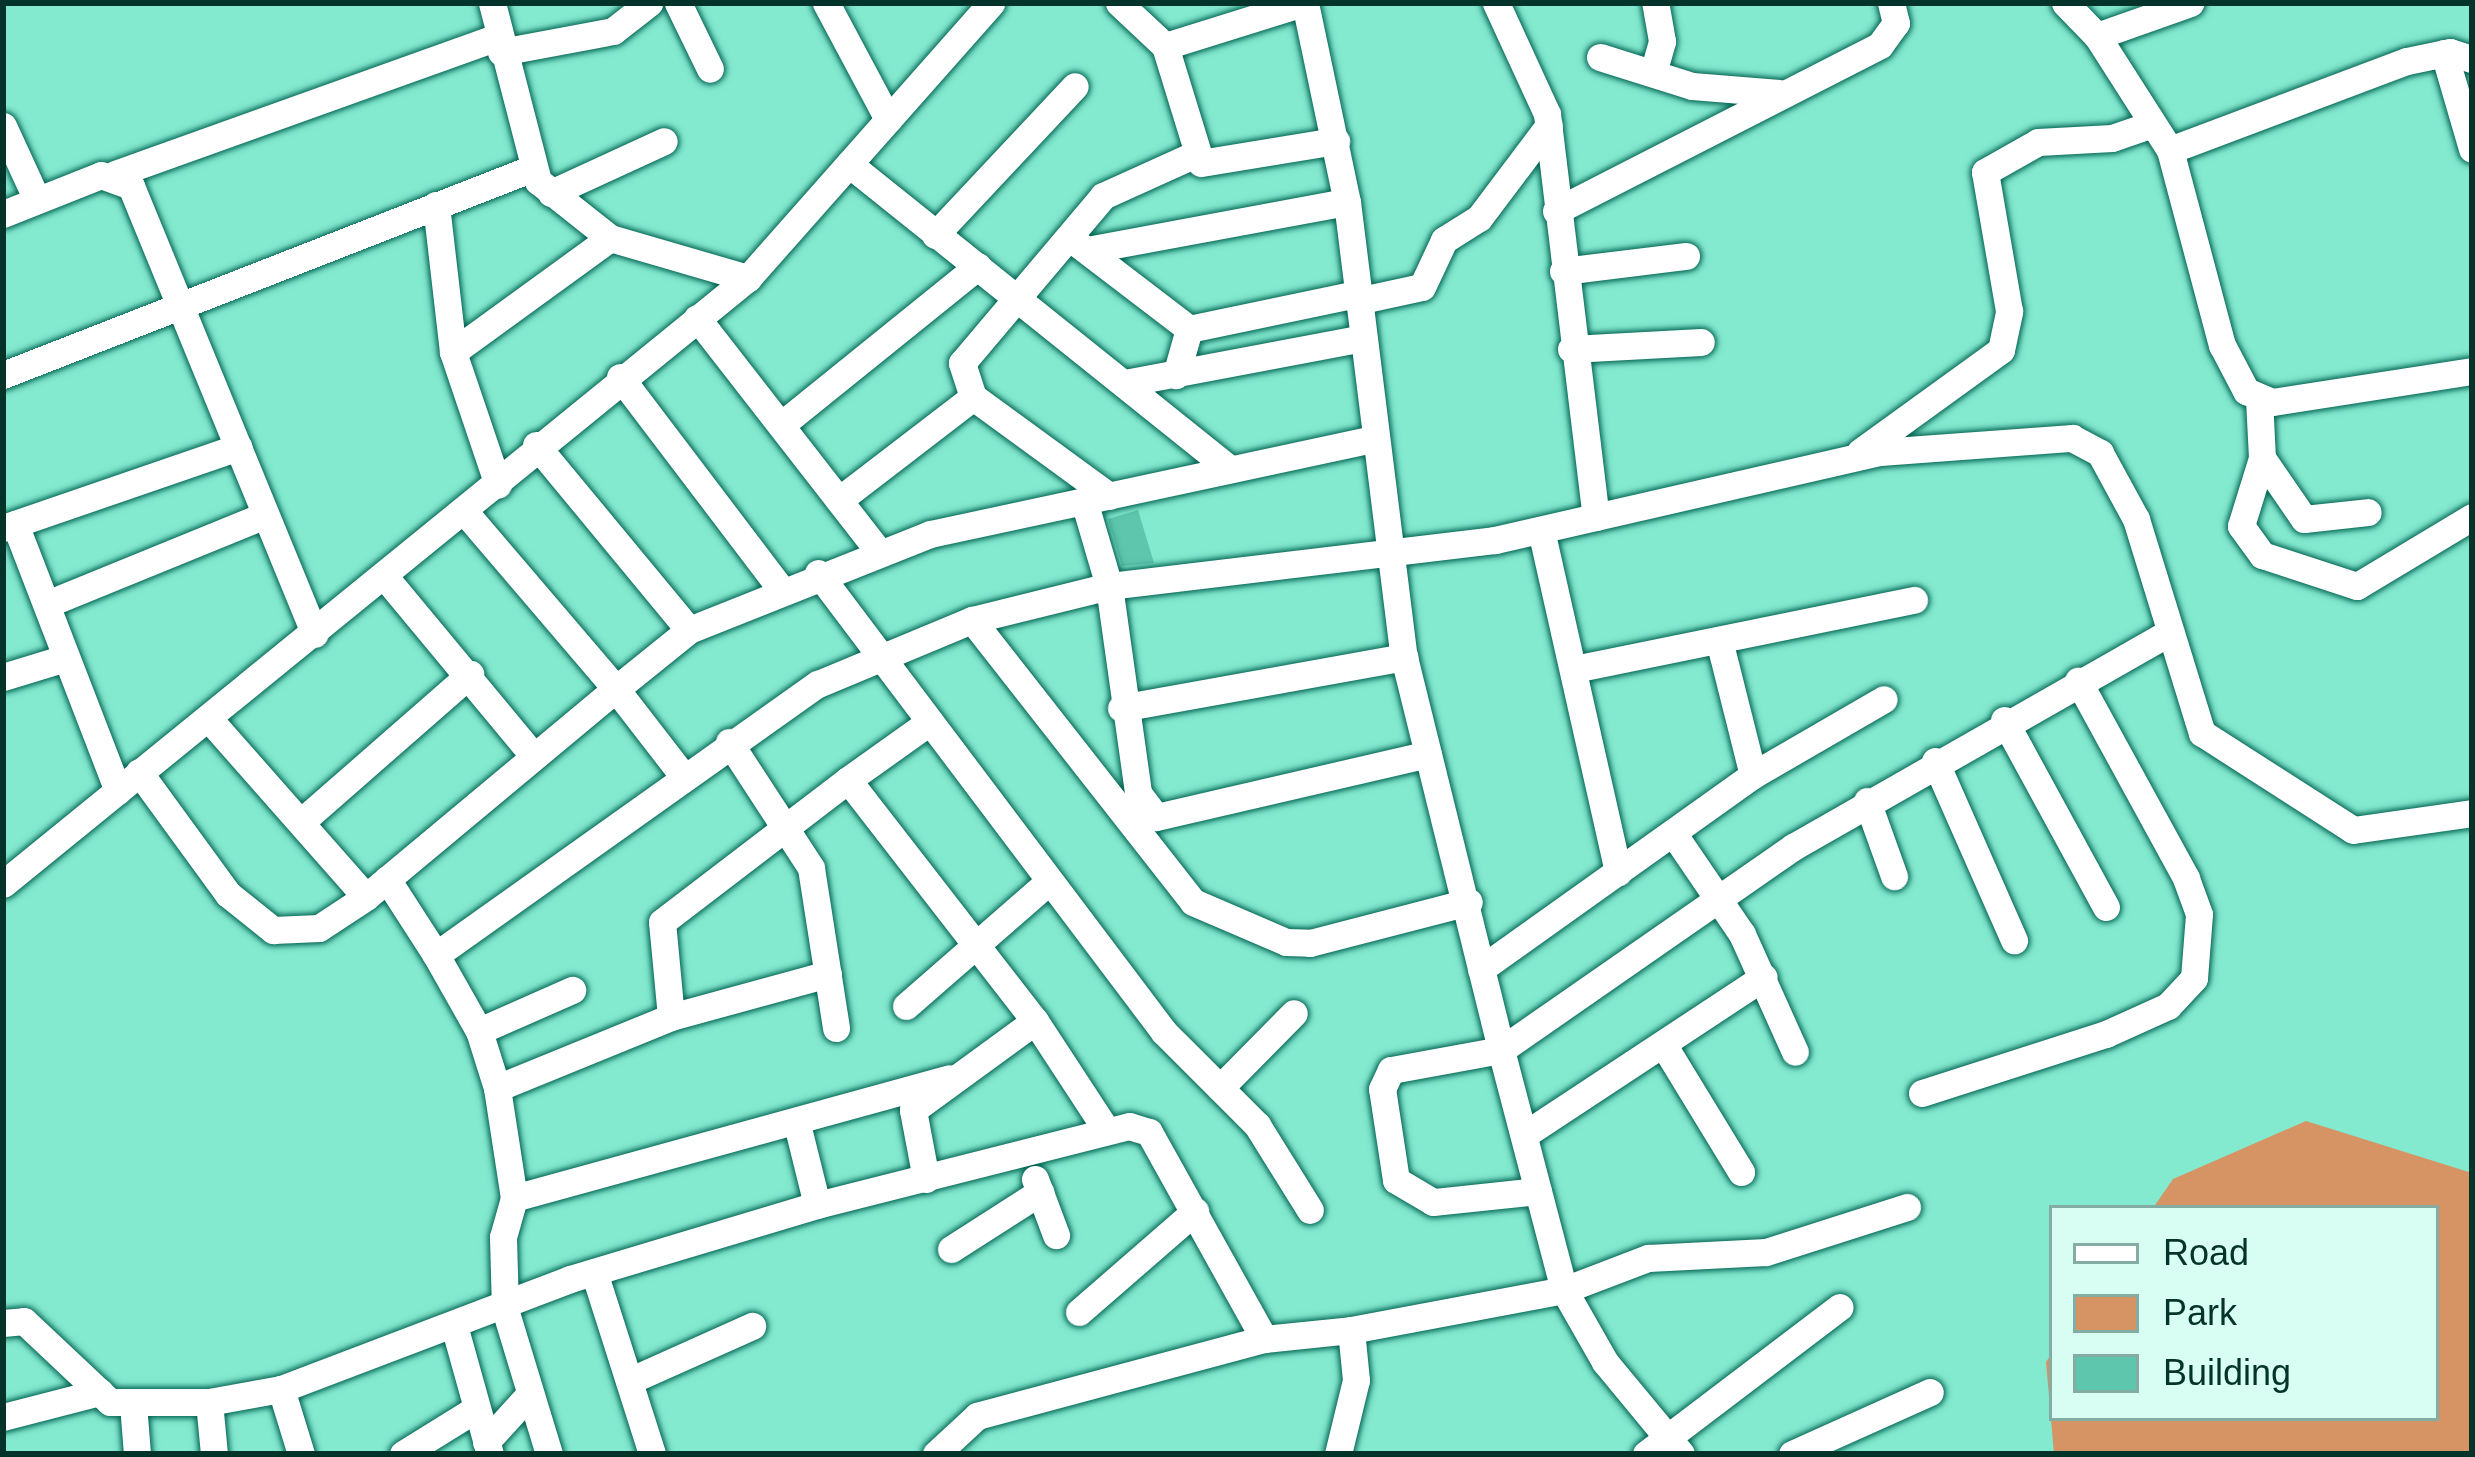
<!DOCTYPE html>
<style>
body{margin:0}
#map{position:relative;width:2475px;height:1457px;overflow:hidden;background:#83ead0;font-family:Arial,sans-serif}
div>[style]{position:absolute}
.green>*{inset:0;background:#d69465}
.building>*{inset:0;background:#5ec6ad}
.roads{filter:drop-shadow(0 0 3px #016251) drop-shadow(0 0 3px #016251)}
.minor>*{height:27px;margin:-13.5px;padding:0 13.5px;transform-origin:13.5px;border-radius:13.5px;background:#fff}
span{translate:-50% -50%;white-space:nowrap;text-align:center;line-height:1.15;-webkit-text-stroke:10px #d8fef3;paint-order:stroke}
.frame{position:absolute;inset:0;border:6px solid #033329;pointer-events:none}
.legend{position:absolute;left:2049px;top:1205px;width:390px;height:216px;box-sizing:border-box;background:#d8fef3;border:3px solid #83ada2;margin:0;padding:15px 21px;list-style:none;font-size:36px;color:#033329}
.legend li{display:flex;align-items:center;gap:24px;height:60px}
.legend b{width:60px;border:3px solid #83ada2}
</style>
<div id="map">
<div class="green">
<div style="clip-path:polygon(2306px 1121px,2472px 1173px,2472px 1454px,2054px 1454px,2046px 1362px,2052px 1353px,2052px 1418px,2436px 1418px,2436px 1208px,2153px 1208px,2173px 1179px)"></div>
</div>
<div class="building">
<div style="clip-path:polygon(1138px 510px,1154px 563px,1122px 566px,1108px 519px)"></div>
</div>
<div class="roads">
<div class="minor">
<div style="left:492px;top:3px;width:184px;rotate:75.5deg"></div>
<div style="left:538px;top:181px;width:92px;rotate:38.4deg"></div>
<div style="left:610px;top:238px;width:144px;rotate:16.2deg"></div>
<div style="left:678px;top:3px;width:73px;rotate:64.1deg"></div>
<div style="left:826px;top:3px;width:132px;rotate:61.9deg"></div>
<div style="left:1119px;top:3px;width:63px;rotate:43.1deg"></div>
<div style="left:1165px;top:46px;width:122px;rotate:72.9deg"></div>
<div style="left:1201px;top:163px;width:137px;rotate:-9.3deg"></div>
<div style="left:1305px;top:3px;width:203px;rotate:78.1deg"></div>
<div style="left:1347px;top:202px;width:459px;rotate:82.9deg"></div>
<div style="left:1404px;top:657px;width:405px;rotate:76.1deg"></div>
<div style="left:1501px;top:1050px;width:248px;rotate:75.3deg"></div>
<div style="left:1564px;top:1290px;width:83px;rotate:60.3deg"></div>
<div style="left:1605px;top:1362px;width:119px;rotate:50.4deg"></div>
<div style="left:1496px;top:3px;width:122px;rotate:65.3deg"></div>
<div style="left:1547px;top:114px;width:406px;rotate:83.1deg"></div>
<div style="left:2065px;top:3px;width:46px;rotate:45.9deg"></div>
<div style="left:2097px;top:36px;width:135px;rotate:57.4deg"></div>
<div style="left:2170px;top:150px;width:202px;rotate:75.1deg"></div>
<div style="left:2222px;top:345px;width:52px;rotate:62.4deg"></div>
<div style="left:2246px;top:391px;width:28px;rotate:23deg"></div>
<div style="left:2272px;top:402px;width:202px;rotate:-8.8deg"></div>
<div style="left:2097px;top:36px;width:99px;rotate:-19.5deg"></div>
<div style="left:1165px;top:46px;width:145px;rotate:-17.3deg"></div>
<div style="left:501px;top:52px;width:114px;rotate:-10.6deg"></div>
<div style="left:613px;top:31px;width:46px;rotate:-37.9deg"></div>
<div style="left:2444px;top:53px;width:100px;rotate:73.7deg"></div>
<div style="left:1600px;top:57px;width:96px;rotate:17.5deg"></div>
<div style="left:1692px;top:86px;width:87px;rotate:4.6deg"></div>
<div style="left:1653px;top:73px;width:33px;rotate:-74deg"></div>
<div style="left:1662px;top:41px;width:39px;rotate:-100deg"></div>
<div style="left:3px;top:126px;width:81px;rotate:65.3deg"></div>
<div style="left:2170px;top:150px;width:253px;rotate:-20.6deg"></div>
<div style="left:2407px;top:61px;width:44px;rotate:-11.8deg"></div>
<div style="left:2450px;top:52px;width:23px;rotate:18deg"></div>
<div style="left:849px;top:164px;width:488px;rotate:38.7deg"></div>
<div style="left:115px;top:174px;width:407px;rotate:-19.7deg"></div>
<div style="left:551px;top:193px;width:124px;rotate:-24.7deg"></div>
<div style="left:436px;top:205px;width:148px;rotate:83.4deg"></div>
<div style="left:453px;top:352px;width:194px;rotate:-36deg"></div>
<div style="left:1556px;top:211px;width:364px;rotate:-27.1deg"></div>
<div style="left:1880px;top:45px;width:27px;rotate:-54deg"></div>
<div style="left:1896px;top:23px;width:21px;rotate:-104deg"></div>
<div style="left:3px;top:214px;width:105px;rotate:-21.7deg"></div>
<div style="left:101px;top:175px;width:32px;rotate:20deg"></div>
<div style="left:131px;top:186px;width:484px;rotate:67.7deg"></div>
<div style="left:935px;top:235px;width:204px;rotate:-46.8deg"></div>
<div style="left:1078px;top:244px;width:140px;rotate:37.4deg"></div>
<div style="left:1189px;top:329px;width:48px;rotate:105.8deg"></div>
<div style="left:1087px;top:250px;width:264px;rotate:-10.5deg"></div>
<div style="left:1563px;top:271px;width:124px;rotate:-7deg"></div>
<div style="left:1357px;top:301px;width:66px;rotate:-12.2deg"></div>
<div style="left:1422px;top:287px;width:52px;rotate:-64.9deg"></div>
<div style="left:1444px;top:240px;width:41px;rotate:-32.2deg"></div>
<div style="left:1479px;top:218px;width:116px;rotate:-53deg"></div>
<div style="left:697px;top:318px;width:293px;rotate:52.1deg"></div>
<div style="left:1189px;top:329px;width:171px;rotate:-11.8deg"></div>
<div style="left:1571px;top:349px;width:130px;rotate:-3.1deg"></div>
<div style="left:453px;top:352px;width:140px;rotate:71.3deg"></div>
<div style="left:3px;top:375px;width:569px;rotate:-21.33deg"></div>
<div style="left:620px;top:377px;width:265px;rotate:52.8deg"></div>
<div style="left:1130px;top:382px;width:236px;rotate:-10.7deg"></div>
<div style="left:2259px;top:399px;width:59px;rotate:87.1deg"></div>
<div style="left:2262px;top:458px;width:71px;rotate:107.2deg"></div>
<div style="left:2241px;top:526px;width:36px;rotate:54deg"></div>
<div style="left:2262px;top:555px;width:100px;rotate:18.1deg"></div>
<div style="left:2357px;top:586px;width:134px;rotate:-31deg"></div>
<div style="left:781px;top:425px;width:253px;rotate:-38.9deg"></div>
<div style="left:536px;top:445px;width:240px;rotate:50.4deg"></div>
<div style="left:1860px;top:452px;width:174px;rotate:-35.9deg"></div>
<div style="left:2001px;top:350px;width:40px;rotate:-78deg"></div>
<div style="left:2009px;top:311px;width:141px;rotate:-99.8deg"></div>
<div style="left:1985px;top:172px;width:61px;rotate:-29.5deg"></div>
<div style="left:2038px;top:142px;width:74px;rotate:-3.1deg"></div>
<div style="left:2112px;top:138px;width:43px;rotate:-18.9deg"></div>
<div style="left:2262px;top:458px;width:74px;rotate:55.5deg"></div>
<div style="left:2304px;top:519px;width:64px;rotate:-6.2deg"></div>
<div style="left:1109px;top:496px;width:168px;rotate:-143.9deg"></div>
<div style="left:973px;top:397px;width:36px;rotate:-108deg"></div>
<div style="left:962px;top:363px;width:219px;rotate:-49.8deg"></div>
<div style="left:1103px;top:196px;width:104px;rotate:-24.4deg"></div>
<div style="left:839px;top:500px;width:169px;rotate:-37.5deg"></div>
<div style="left:1084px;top:501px;width:89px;rotate:73.6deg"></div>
<div style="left:1109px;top:586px;width:209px;rotate:82deg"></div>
<div style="left:1138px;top:793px;width:30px;rotate:53deg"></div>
<div style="left:1156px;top:817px;width:279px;rotate:-13deg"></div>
<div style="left:15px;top:524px;width:286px;rotate:68.9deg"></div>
<div style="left:3px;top:528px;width:249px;rotate:-19deg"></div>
<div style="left:1541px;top:530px;width:351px;rotate:77.3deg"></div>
<div style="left:818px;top:573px;width:575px;rotate:52.99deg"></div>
<div style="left:1164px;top:1032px;width:132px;rotate:45deg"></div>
<div style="left:1257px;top:1125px;width:100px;rotate:58.1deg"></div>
<div style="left:385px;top:577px;width:231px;rotate:50.3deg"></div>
<div style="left:47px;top:604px;width:235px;rotate:-22.2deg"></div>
<div style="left:972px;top:620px;width:358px;rotate:51.9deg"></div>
<div style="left:1193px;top:902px;width:101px;rotate:23.3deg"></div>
<div style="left:1286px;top:942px;width:24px;rotate:2deg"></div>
<div style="left:1310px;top:943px;width:164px;rotate:-14.5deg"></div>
<div style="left:1719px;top:640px;width:139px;rotate:75.9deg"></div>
<div style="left:1574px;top:669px;width:347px;rotate:-11.5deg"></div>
<div style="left:3px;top:677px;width:65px;rotate:-17deg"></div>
<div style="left:1121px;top:708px;width:288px;rotate:-10.2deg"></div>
<div style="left:209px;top:719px;width:237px;rotate:48.6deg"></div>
<div style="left:2004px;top:720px;width:213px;rotate:61.4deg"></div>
<div style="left:729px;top:742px;width:150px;rotate:56.9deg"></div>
<div style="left:811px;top:868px;width:162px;rotate:81.1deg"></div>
<div style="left:1935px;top:761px;width:196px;rotate:66.2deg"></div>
<div style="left:139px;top:772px;width:151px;rotate:53.9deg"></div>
<div style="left:228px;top:894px;width:58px;rotate:38.7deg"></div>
<div style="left:273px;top:930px;width:46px;rotate:-2.5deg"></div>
<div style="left:319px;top:928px;width:56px;rotate:-33.4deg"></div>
<div style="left:366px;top:897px;width:325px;rotate:-39.8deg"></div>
<div style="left:616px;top:689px;width:234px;rotate:-130.5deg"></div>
<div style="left:684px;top:777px;width:111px;rotate:-127.7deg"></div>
<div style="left:616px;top:689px;width:94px;rotate:-38.9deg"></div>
<div style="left:689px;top:630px;width:259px;rotate:-21.7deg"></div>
<div style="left:930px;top:534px;width:452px;rotate:-12.1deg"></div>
<div style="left:848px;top:780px;width:98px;rotate:-35.5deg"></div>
<div style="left:1867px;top:801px;width:80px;rotate:70.2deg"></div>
<div style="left:301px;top:822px;width:225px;rotate:-41.2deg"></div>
<div style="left:1673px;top:833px;width:122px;rotate:55.7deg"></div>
<div style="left:1742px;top:934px;width:129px;rotate:65.8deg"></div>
<div style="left:387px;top:879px;width:90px;rotate:57.2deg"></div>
<div style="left:3px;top:884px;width:960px;rotate:-39.13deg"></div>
<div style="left:748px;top:278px;width:367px;rotate:-48.5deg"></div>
<div style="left:1481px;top:969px;width:334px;rotate:-35.5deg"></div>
<div style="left:1753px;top:775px;width:151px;rotate:-30.1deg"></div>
<div style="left:828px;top:974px;width:163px;rotate:164.7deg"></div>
<div style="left:671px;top:1017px;width:95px;rotate:-95.4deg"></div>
<div style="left:662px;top:922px;width:234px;rotate:-37.4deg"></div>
<div style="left:848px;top:780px;width:305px;rotate:52.2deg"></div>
<div style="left:1035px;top:1021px;width:131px;rotate:56.8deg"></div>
<div style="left:906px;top:1006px;width:189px;rotate:-41.1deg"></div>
<div style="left:479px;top:1031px;width:102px;rotate:-23.8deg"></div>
<div style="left:1663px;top:1044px;width:150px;rotate:58.6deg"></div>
<div style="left:497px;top:1088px;width:188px;rotate:-22.2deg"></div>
<div style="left:1220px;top:1088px;width:105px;rotate:-45.4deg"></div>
<div style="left:1922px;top:1093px;width:193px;rotate:-17.8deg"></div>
<div style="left:2106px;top:1034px;width:68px;rotate:-24.3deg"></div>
<div style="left:2168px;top:1006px;width:38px;rotate:-47deg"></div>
<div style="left:2194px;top:978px;width:64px;rotate:-85.5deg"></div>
<div style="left:2199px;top:914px;width:38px;rotate:-110deg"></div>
<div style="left:2186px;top:878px;width:225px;rotate:-118.7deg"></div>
<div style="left:797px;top:1124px;width:83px;rotate:76.1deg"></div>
<div style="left:1524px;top:1135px;width:287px;rotate:-33.4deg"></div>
<div style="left:926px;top:1179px;width:70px;rotate:-100.7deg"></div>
<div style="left:913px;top:1110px;width:151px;rotate:-36.1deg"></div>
<div style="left:1035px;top:1179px;width:60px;rotate:69.4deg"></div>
<div style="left:1538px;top:1191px;width:106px;rotate:174deg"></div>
<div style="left:1433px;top:1202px;width:43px;rotate:-149.3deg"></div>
<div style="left:1396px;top:1180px;width:92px;rotate:-98.7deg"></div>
<div style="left:1382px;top:1089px;width:21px;rotate:-65deg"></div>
<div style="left:1391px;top:1070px;width:112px;rotate:-10.3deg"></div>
<div style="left:1501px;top:1050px;width:356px;rotate:-34.8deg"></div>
<div style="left:1793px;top:847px;width:434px;rotate:-29.7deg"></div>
<div style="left:514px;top:1198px;width:451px;rotate:-15.4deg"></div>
<div style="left:951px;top:1249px;width:106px;rotate:-32.6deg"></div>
<div style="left:594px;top:1272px;width:191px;rotate:72.3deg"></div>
<div style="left:1079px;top:1312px;width:154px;rotate:-41deg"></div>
<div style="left:3px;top:1323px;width:21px;rotate:-5deg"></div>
<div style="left:24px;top:1321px;width:118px;rotate:43.3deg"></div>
<div style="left:110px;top:1402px;width:99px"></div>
<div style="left:209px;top:1402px;width:73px;rotate:-10.2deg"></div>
<div style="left:281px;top:1389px;width:309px;rotate:-20.8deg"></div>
<div style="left:570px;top:1279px;width:258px;rotate:-16.7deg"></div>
<div style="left:817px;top:1205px;width:322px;rotate:-14.2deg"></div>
<div style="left:1129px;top:1126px;width:21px;rotate:17deg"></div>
<div style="left:1149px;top:1132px;width:237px;rotate:60.9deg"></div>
<div style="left:1264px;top:1339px;width:297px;rotate:165deg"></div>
<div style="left:977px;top:1416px;width:56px;rotate:137.2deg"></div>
<div style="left:455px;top:1329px;width:130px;rotate:74.4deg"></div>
<div style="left:1264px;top:1339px;width:87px;rotate:-5.9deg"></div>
<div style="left:629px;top:1381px;width:135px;rotate:-24.1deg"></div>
<div style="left:281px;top:1389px;width:68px;rotate:72.9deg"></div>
<div style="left:209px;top:1402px;width:52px;rotate:84.5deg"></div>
<div style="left:133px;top:1404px;width:50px;rotate:85.4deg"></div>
<div style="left:3px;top:1417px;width:100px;rotate:-14.5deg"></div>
<div style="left:486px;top:1442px;width:62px;rotate:-47.6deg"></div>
<div style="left:403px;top:1454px;width:84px;rotate:-31.8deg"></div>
<div style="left:549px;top:1454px;width:152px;rotate:-106.9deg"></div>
<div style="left:505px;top:1309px;width:72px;rotate:-91.6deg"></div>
<div style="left:503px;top:1237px;width:41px;rotate:-74.2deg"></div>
<div style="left:514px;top:1198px;width:111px;rotate:-98.8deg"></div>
<div style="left:497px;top:1088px;width:60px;rotate:-107.5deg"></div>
<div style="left:479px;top:1031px;width:87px;rotate:-119.5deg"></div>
<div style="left:436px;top:955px;width:468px;rotate:-35.4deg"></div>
<div style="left:818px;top:684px;width:167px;rotate:-22.6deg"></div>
<div style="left:972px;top:620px;width:141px;rotate:-13.9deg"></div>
<div style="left:1109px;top:586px;width:389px;rotate:-6.8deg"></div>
<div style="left:1495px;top:540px;width:395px;rotate:-12.9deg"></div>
<div style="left:1880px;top:452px;width:193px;rotate:-4.2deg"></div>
<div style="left:2072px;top:438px;width:32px;rotate:28deg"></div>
<div style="left:2100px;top:453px;width:75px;rotate:61.4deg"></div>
<div style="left:2136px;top:519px;width:224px;rotate:72.9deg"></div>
<div style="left:2202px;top:733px;width:179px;rotate:32.7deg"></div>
<div style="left:2353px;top:830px;width:120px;rotate:-8.1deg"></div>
<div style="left:1338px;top:1454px;width:76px;rotate:-76.3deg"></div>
<div style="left:1356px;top:1380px;width:50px;rotate:-95.7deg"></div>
<div style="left:1351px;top:1330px;width:217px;rotate:-10.6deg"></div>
<div style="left:1564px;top:1290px;width:90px;rotate:-20.9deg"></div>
<div style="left:1648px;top:1258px;width:118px;rotate:-2.9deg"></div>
<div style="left:1766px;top:1252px;width:148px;rotate:-17.7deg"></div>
<div style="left:1646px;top:1454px;width:243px;rotate:-37.2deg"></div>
<div style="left:1792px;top:1454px;width:151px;rotate:-24.2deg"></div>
</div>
</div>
<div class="frame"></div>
<ul class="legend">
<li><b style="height:15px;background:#fff"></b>Road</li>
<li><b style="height:33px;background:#d69465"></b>Park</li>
<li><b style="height:33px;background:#5ec6ad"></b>Building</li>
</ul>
</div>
